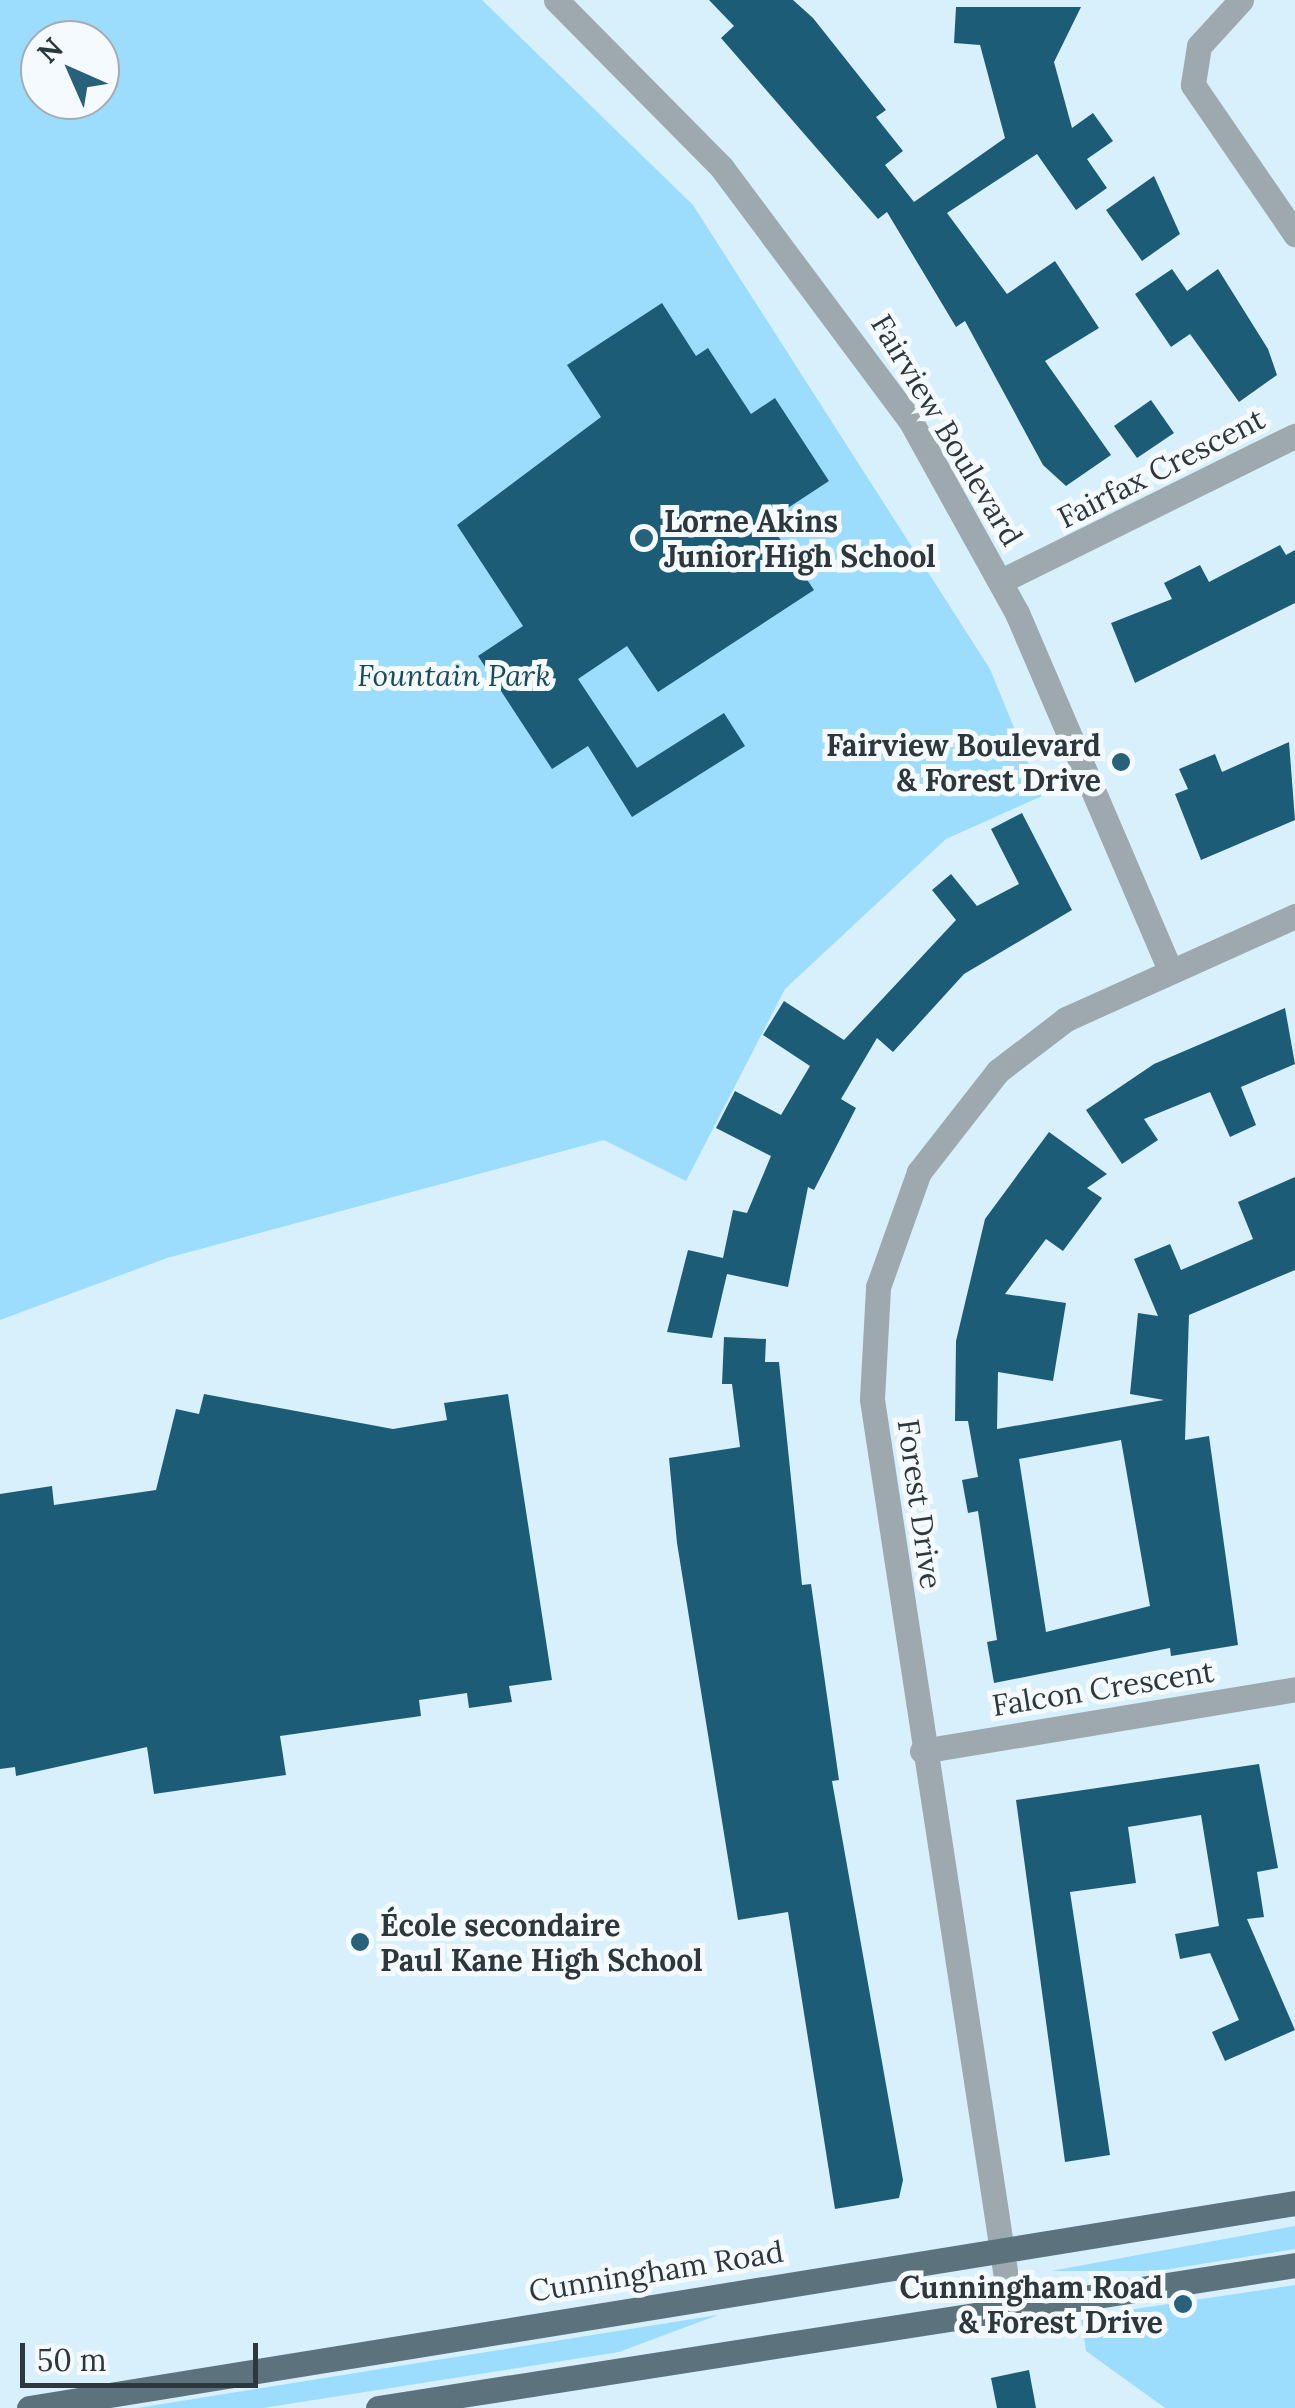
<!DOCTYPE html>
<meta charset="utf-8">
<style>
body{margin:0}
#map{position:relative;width:1295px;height:2408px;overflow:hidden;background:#d8f0fc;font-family:Lora,serif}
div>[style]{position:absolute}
.green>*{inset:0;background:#9cddfd}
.building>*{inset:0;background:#1d5c76}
.minor>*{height:25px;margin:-12.5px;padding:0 12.5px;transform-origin:12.5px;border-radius:12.5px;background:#9da9af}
.major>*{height:25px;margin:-12.5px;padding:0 12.5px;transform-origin:12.5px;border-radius:12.5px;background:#5c727d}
.dots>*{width:28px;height:28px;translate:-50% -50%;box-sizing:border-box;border:5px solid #f4fafd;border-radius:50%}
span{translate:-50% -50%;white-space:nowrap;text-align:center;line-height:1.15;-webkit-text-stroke:10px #f4fafd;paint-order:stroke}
.street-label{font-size:30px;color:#2d383e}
.poi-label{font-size:30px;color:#2d383e;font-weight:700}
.left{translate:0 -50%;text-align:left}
.right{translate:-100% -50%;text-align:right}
.park-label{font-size:30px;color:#194a5e;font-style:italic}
.north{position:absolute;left:20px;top:20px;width:100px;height:100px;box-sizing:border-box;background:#f4fafd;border:2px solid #a4acb1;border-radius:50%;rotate:315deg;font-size:28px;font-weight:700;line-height:40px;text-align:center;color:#2d383e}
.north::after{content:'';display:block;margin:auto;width:35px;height:45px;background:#27627a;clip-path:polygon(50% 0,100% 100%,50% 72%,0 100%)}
.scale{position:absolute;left:20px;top:2343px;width:238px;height:45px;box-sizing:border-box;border:5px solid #2d383e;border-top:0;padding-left:12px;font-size:30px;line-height:35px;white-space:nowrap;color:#2d383e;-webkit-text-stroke:8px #f4fafd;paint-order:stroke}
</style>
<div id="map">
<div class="green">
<div style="clip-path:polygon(evenodd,0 0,482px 0,693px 205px,990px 669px,1042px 796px,946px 839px,785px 989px,686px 1181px,604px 1140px,167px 1258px,0 1320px,0 0,40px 40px,100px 40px,100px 100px,40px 100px,40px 40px)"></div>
<div style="clip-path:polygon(1295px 2226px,1295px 2249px,1157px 2271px,1051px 2271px)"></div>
<div style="clip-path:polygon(1295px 2285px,1295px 2408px,1165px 2408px,1086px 2351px,1081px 2317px)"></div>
<div style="clip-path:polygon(718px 2315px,619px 2352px,263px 2408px,137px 2408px)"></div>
</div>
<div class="building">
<div style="clip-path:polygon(709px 0,793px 0,813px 18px,886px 110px,876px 117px,903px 151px,885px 165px,914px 202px,1005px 138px,980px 45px,954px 43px,956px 7px,1081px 7px,1054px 62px,1072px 128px,1093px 113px,1113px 141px,1087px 159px,1107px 188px,1076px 210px,1037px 154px,947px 213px,1007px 294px,1055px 261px,1099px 328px,1045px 361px,1111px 455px,1066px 486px,1043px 465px,965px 321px,956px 327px,887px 212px,878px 219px,721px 38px,734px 26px)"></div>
<div style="clip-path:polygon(1154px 176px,1180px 234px,1142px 261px,1106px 210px)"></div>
<div style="clip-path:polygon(1172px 269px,1187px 291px,1218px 269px,1268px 349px,1277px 375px,1239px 402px,1190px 334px,1171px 347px,1135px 294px)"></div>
<div style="clip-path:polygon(662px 303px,696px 356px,708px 348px,751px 414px,775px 398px,829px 481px,768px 521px,814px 590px,658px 692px,627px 646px,578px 679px,637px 768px,724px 713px,745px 746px,632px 817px,588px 746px,552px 769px,478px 656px,523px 626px,457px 525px,601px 417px,567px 365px)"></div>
<div style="clip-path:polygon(1151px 400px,1174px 433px,1137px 458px,1114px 426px)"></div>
<div style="clip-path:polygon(1280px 545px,1286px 555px,1295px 550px,1295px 603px,1135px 683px,1111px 623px,1172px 599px,1164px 583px,1200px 565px,1209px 582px)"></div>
<div style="clip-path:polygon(1289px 742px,1295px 820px,1201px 860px,1175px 794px,1188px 789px,1179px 769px,1215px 754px,1222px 772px)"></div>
<div style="clip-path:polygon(1022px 813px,1072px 910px,964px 974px,893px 1052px,877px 1038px,841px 1099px,856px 1108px,814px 1190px,808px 1187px,788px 1287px,727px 1274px,712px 1338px,667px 1332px,688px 1250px,723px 1258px,733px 1210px,747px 1213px,771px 1156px,716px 1128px,735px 1091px,781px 1115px,810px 1066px,763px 1035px,784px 1001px,844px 1040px,956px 920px,932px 890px,951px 874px,977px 906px,1019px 884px,991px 829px)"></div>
<div style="clip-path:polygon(1285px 1008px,1295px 1064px,1241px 1087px,1256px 1125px,1230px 1137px,1210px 1092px,1144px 1119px,1158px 1140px,1122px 1164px,1086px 1110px,1154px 1064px)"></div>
<div style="clip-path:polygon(evenodd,1049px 1132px,1107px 1174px,1087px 1188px,1102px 1198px,1063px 1251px,1046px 1239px,1005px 1294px,1066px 1303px,1053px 1381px,998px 1372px,997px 1429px,1164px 1400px,1130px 1394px,1138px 1313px,1158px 1316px,1134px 1259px,1170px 1244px,1181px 1270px,1253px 1239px,1238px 1202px,1295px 1177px,1295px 1270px,1189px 1315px,1185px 1440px,1209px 1436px,1238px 1645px,1171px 1656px,1170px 1648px,994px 1683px,987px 1642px,997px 1640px,978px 1511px,968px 1513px,962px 1480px,978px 1477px,968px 1421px,955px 1421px,956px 1341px,985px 1219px,1049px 1132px,1121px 1440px,1150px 1606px,1046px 1632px,1019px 1459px,1121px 1440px)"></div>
<div style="clip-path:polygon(724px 1337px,766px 1339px,765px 1362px,779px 1362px,802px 1585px,811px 1584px,839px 1780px,832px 1781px,903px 2180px,899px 2198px,835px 2209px,788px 1912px,738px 1920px,677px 1543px,669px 1458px,740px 1447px,732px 1384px,722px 1384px)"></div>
<div style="clip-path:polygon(204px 1394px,393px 1429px,447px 1420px,444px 1403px,508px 1394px,552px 1680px,509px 1686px,512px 1702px,469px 1708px,467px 1693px,419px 1700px,421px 1716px,280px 1736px,286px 1775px,154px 1794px,147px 1747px,16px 1776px,15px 1767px,0 1769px,0 1494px,52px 1486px,54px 1505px,156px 1490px,176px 1409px,199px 1414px)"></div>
<div style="clip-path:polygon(1259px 1764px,1278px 1868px,1257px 1872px,1264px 1917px,1247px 1919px,1295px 2030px,1225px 2061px,1212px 2032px,1239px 2020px,1210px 1953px,1180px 1959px,1175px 1934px,1219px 1926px,1201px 1815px,1128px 1827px,1136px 1883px,1070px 1892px,1110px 2155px,1065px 2162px,1016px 1800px)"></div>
<div style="clip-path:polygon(1029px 2370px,1036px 2408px,997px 2408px,991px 2378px)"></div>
</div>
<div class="minor">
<div style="left:556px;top:0;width:236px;rotate:45.3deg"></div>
<div style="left:722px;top:168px;width:314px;rotate:53.3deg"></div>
<div style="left:910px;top:420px;width:221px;rotate:61deg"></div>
<div style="left:1017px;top:613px;width:385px;rotate:66.8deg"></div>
<div style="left:1241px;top:0;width:62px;rotate:132.4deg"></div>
<div style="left:1199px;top:46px;width:39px;rotate:99deg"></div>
<div style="left:1193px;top:85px;width:181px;rotate:55.6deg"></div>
<div style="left:1001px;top:581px;width:328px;rotate:-26.3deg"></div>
<div style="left:922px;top:1751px;width:378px;rotate:-9.4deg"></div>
<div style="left:1011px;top:2310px;width:922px;rotate:-98.68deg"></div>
<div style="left:872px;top:1399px;width:112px;rotate:-86.9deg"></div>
<div style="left:878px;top:1287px;width:122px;rotate:-70.4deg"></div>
<div style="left:919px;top:1172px;width:128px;rotate:-52deg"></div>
<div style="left:998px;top:1071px;width:86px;rotate:-37.4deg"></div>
<div style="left:1066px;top:1019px;width:251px;rotate:-24.2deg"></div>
</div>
<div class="major">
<div style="left:29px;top:2408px;width:1282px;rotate:-9.2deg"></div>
<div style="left:378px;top:2408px;width:928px;rotate:-8.86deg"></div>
</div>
<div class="dots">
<div style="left:644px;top:538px;background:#27627a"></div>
<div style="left:1121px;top:762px;background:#27627a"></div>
<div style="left:360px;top:1942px;background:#27627a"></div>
<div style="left:1183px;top:2304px;background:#27627a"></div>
</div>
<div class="street-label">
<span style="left:947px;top:430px;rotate:59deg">Fairview Boulevard</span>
<span style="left:1161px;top:468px;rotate:-27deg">Fairfax Crescent</span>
<span style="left:920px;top:1504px;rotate:82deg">Forest Drive</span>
<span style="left:1103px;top:1688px;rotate:-9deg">Falcon Crescent</span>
<span style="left:656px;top:2271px;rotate:-9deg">Cunningham Road</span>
</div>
<div class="poi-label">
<span class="left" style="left:664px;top:538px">Lorne Akins<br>Junior High School</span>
<span class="right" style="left:1101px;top:762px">Fairview Boulevard<br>&amp; Forest Drive</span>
<span class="left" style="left:380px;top:1942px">École secondaire<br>Paul Kane High School</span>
<span class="right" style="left:1163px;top:2304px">Cunningham Road<br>&amp; Forest Drive</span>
</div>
<div class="park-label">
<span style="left:454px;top:675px">Fountain Park</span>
</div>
<div class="north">N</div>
<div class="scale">50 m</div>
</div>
